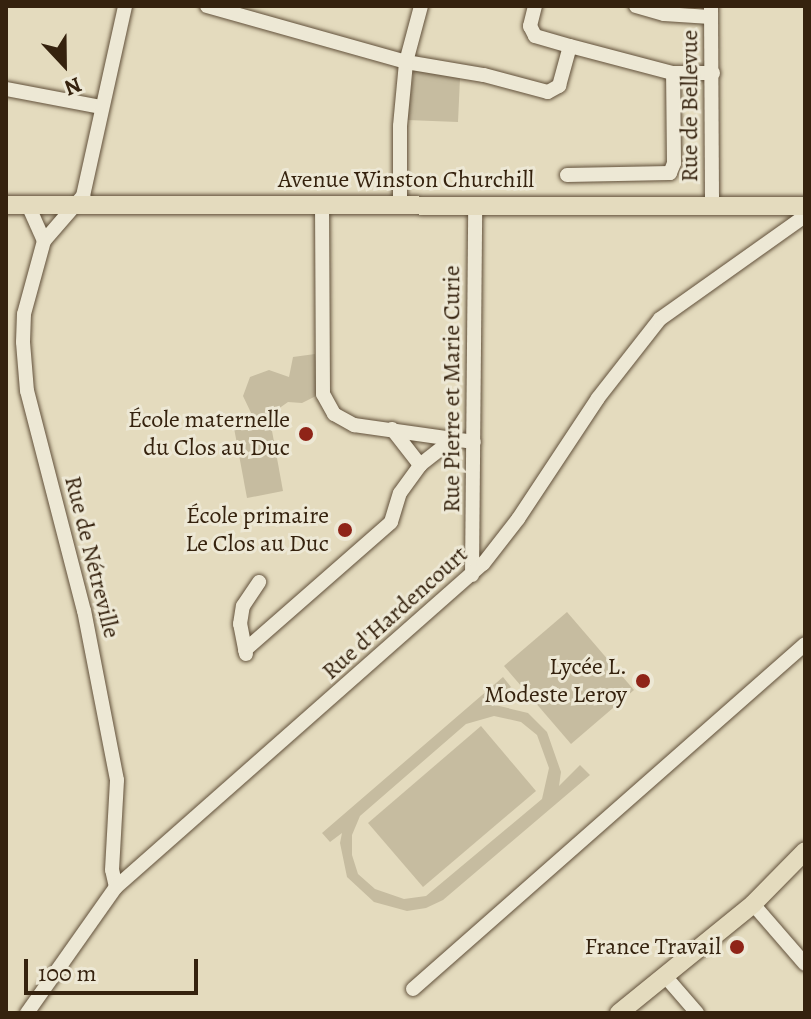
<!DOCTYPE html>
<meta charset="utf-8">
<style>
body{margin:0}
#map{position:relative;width:811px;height:1019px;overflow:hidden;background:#e4dbbe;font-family:Alegreya,serif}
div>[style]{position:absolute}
.green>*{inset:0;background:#c6bca0}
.roads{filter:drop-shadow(0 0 2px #61503a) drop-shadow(0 0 2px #61503a)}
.minor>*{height:14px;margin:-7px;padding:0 7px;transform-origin:7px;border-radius:7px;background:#ede8d5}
.major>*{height:18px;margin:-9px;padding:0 9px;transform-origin:9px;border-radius:9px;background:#e4dbbe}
.dots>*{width:22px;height:22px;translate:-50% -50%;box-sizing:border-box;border:4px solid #ede8d5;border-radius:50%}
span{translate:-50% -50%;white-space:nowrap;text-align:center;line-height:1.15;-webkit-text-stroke:6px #ede8d5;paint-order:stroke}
.street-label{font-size:24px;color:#35220e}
.poi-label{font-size:24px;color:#35220e}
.right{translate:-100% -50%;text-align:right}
.frame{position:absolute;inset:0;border:8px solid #35220e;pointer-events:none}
.north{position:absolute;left:24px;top:24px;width:80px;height:80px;-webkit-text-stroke:6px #ede8d5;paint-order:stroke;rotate:158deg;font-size:22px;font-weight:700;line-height:32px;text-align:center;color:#35220e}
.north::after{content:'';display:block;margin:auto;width:28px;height:36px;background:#35220e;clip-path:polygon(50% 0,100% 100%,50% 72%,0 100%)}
.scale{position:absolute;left:24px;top:959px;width:174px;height:36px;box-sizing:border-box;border:4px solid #35220e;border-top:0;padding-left:10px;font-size:24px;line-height:28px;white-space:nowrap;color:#35220e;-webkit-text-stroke:6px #ede8d5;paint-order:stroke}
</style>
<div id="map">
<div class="green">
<div style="clip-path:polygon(414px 69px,460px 78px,458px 122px,407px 120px)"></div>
<div style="clip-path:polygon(315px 354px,320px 394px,302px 403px,288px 402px,271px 414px,253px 417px,243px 396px,250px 377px,269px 370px,289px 377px,293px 357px)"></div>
<div style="clip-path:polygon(270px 420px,283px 491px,247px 498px,234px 428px)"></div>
<div style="clip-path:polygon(567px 612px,634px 690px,571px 744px,504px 666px)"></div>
<div style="clip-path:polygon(evenodd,503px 677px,511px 687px,491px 704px,528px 713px,547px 732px,561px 772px,559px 786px,580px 765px,590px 775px,443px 900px,426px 908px,407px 911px,374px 902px,347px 877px,340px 843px,342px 833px,330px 842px,322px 833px,503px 677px,494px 716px,521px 722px,537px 735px,549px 768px,542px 799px,426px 896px,404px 899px,375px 889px,358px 874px,352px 855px,352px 835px,360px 816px,466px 724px,494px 716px)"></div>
<div style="clip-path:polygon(481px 726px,536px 791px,423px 887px,368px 823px)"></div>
</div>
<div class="roads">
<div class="minor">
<div style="left:207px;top:6px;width:207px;rotate:15.7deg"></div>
<div style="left:406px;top:62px;width:79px;rotate:9.5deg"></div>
<div style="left:484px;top:75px;width:66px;rotate:14.9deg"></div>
<div style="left:548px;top:92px;width:13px;rotate:-29deg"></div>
<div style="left:559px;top:86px;width:41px;rotate:-74.6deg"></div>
<div style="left:570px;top:46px;width:106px;rotate:14.7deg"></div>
<div style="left:673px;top:73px;width:40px"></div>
<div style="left:535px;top:6px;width:21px;rotate:104deg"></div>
<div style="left:530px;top:26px;width:11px;rotate:63deg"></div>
<div style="left:535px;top:36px;width:36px;rotate:16deg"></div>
<div style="left:636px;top:6px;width:29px;rotate:16deg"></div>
<div style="left:664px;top:14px;width:47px;rotate:3.7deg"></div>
<div style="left:711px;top:6px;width:200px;rotate:89.7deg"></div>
<div style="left:6px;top:89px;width:97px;rotate:10.7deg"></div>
<div style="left:567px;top:175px;width:103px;rotate:-1.1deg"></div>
<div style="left:670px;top:173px;width:11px;rotate:-68deg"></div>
<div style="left:674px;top:163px;width:90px;rotate:-90.6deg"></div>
<div style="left:322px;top:203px;width:191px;rotate:89.7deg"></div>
<div style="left:323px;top:394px;width:23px;rotate:61deg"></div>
<div style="left:334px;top:414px;width:23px;rotate:29deg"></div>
<div style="left:354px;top:425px;width:121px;rotate:8.1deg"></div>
<div style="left:400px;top:204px;width:78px;rotate:-90deg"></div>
<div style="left:400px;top:126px;width:64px;rotate:-84.6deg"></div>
<div style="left:406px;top:62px;width:58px;rotate:-75deg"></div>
<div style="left:28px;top:205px;width:39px;rotate:66deg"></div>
<div style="left:392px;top:429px;width:46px;rotate:52.1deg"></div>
<div style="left:472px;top:575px;width:371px;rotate:-89.5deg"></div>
<div style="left:245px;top:650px;width:194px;rotate:-41.2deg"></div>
<div style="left:391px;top:522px;width:30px;rotate:-73deg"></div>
<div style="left:400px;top:493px;width:34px;rotate:-54deg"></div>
<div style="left:420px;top:465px;width:42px;rotate:-38.2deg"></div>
<div style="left:246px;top:654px;width:31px;rotate:-101deg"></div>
<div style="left:240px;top:624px;width:18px;rotate:-81deg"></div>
<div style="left:243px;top:606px;width:29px;rotate:-56deg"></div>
<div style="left:116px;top:887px;width:17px;rotate:-103deg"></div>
<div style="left:112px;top:870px;width:90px;rotate:-86.8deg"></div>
<div style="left:117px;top:780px;width:172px;rotate:-101deg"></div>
<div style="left:84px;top:611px;width:227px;rotate:-104.5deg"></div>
<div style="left:27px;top:391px;width:49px;rotate:-94.7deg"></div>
<div style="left:23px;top:342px;width:28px;rotate:-88deg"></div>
<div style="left:24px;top:314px;width:76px;rotate:-74.7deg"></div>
<div style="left:44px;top:241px;width:60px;rotate:-49.1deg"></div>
<div style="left:83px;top:196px;width:195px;rotate:-77.5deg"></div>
<div style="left:753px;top:904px;width:79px;rotate:49.1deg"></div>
<div style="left:665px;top:976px;width:49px;rotate:49.1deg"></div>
<div style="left:413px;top:989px;width:522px;rotate:-41.35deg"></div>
<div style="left:27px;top:1013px;width:154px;rotate:-54.8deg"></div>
<div style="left:116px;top:887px;width:489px;rotate:-41.4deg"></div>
<div style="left:483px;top:564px;width:57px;rotate:-52.1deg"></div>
<div style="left:518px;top:519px;width:145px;rotate:-56.5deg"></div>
<div style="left:598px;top:398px;width:100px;rotate:-51.9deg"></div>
<div style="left:660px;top:319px;width:178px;rotate:-35.4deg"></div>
</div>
<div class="major">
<div style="left:6px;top:205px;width:799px;rotate:0.07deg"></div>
<div style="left:619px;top:1013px;width:173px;rotate:-39.1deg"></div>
<div style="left:753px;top:904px;width:74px;rotate:-45.5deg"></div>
</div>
</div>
<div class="dots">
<div style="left:306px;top:434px;background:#8f2418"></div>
<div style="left:345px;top:530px;background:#8f2418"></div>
<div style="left:643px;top:681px;background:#8f2418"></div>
<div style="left:737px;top:947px;background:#8f2418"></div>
</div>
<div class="street-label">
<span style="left:690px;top:106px;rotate:-90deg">Rue de Bellevue</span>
<span style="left:406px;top:180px">Avenue Winston Churchill</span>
<span style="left:452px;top:389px;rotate:-90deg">Rue Pierre et Marie Curie</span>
<span style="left:92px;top:557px;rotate:76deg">Rue de Nétreville</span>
<span style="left:395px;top:613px;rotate:-42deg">Rue d'Hardencourt</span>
</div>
<div class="poi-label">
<span class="right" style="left:290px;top:434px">École maternelle<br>du Clos au Duc</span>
<span class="right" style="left:329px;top:530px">École primaire<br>Le Clos au Duc</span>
<span class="right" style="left:627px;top:681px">Lycée L.<br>Modeste Leroy</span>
<span class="right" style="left:721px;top:947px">France Travail</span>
</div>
<div class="frame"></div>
<div class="north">N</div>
<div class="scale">100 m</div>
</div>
